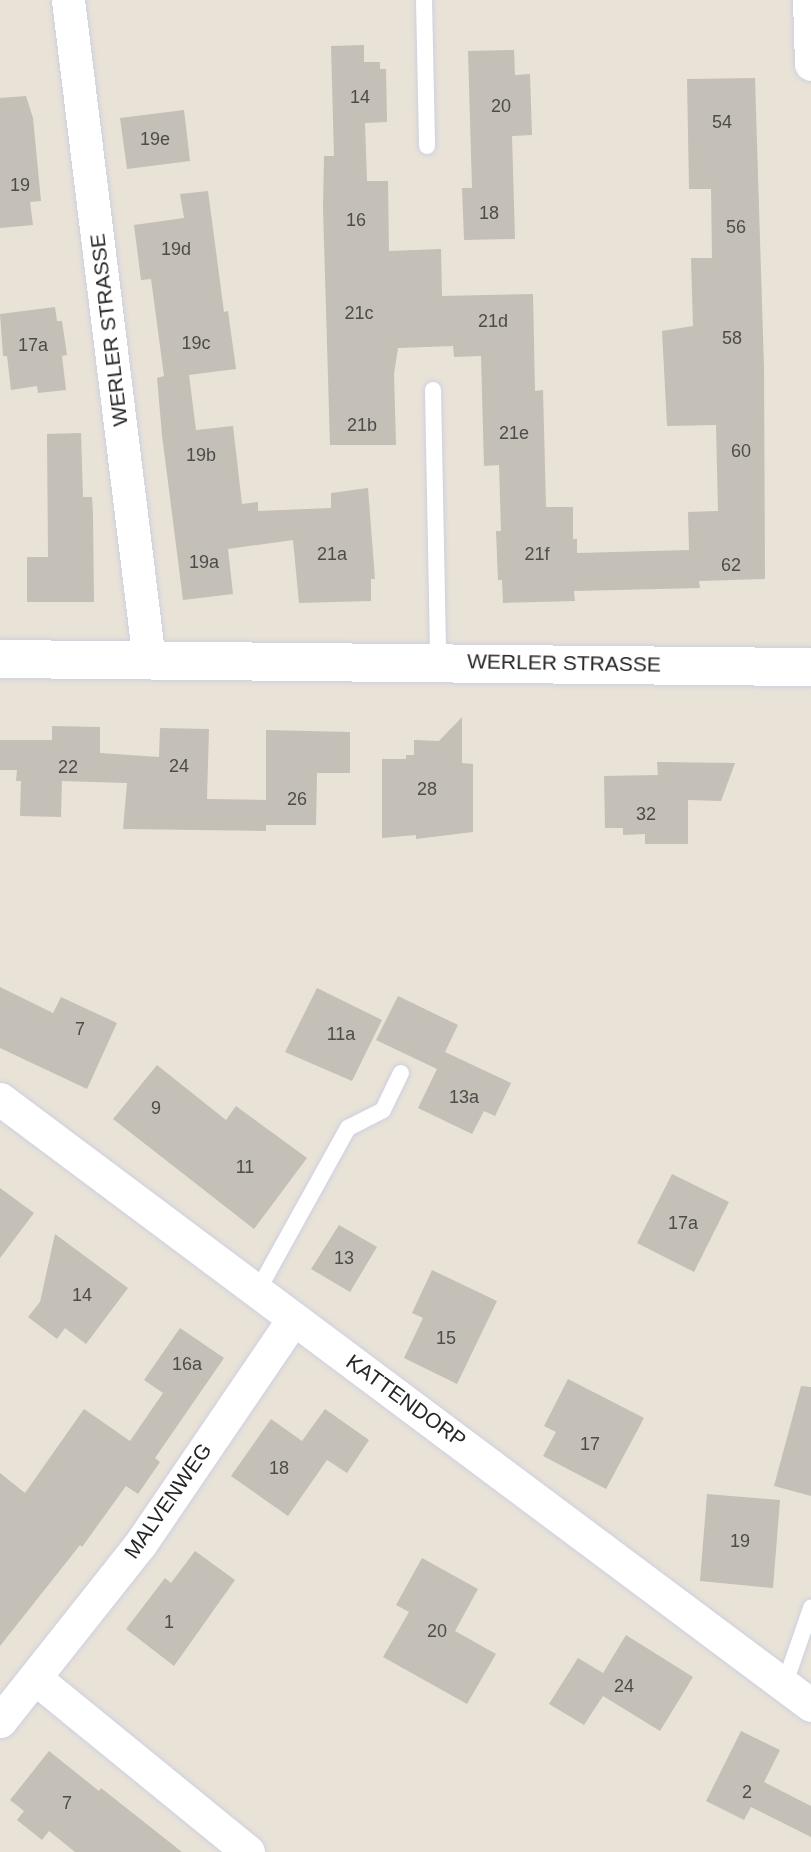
<!DOCTYPE html>
<style>
body{margin:0}
#map{position:relative;width:811px;height:1852px;overflow:hidden;background:#e9e2d7;font-family:Arial,sans-serif}
div>[style]{position:absolute}
.building>*{inset:0;background:#c4bfb7}
.roads{filter:drop-shadow(0 0 2px #cdd0e0) drop-shadow(0 0 2px #cdd0e0)}
.service>*{height:16px;margin:-8px;padding:0 8px;transform-origin:8px;border-radius:8px;background:#fff}
.minor>*{height:33px;margin:-16.5px;padding:0 16.5px;transform-origin:16.5px;border-radius:16.5px;background:#fff}
.secondary>*{height:38px;margin:-19px;padding:0 19px;transform-origin:19px;border-radius:19px;background:#fff}
span{translate:-50% -50%;white-space:nowrap;text-align:center;line-height:1.15;-webkit-text-stroke:5px #fff;paint-order:stroke}
.number-label{font-size:18px;color:#4e4c4a}
.number-label span{-webkit-text-stroke-width:0}
.street-label{font-size:21px;color:#262626}
</style>
<div id="map">
<div class="building">
<div style="clip-path:polygon(364px 45px,364px 62px,380px 62px,380px 69px,386px 69px,387px 122px,365px 123px,367px 181px,388px 181px,389px 251px,441px 249px,442px 296px,533px 294px,535px 391px,543px 390px,546px 507px,573px 507px,573px 539px,577px 539px,577px 553px,689px 550px,688px 512px,718px 511px,716px 425px,667px 426px,662px 331px,693px 326px,691px 258px,712px 258px,711px 189px,689px 189px,687px 79px,755px 78px,764px 368px,765px 579px,699px 581px,700px 588px,574px 591px,575px 601px,503px 603px,502px 580px,498px 580px,496px 531px,501px 531px,499px 465px,484px 466px,481px 356px,454px 357px,453px 346px,398px 348px,394px 374px,396px 445px,330px 445px,323px 208px,324px 156px,334px 156px,331px 46px)"></div>
<div style="clip-path:polygon(514px 50px,515px 75px,530px 74px,532px 135px,512px 136px,515px 239px,464px 240px,462px 188px,472px 188px,468px 51px)"></div>
<div style="clip-path:polygon(26px 96px,33px 118px,41px 201px,30px 202px,33px 225px,0 228px,0 98px)"></div>
<div style="clip-path:polygon(184px 110px,190px 161px,127px 169px,120px 118px)"></div>
<div style="clip-path:polygon(208px 191px,224px 312px,228px 311px,236px 369px,189px 375px,196px 430px,233px 426px,242px 504px,258px 502px,258px 511px,331px 508px,331px 493px,368px 488px,375px 579px,371px 579px,371px 601px,299px 603px,293px 540px,228px 549px,233px 594px,183px 600px,162px 435px,157px 378px,164px 376px,151px 279px,141px 280px,134px 225px,184px 218px,180px 194px)"></div>
<div style="clip-path:polygon(55px 307px,57px 321px,62px 321px,67px 355px,62px 356px,66px 390px,38px 393px,37px 386px,11px 390px,7px 356px,3px 356px,0 314px)"></div>
<div style="clip-path:polygon(81px 433px,83px 497px,92px 497px,93px 515px,94px 602px,27px 602px,27px 557px,48px 557px,47px 434px)"></div>
<div style="clip-path:polygon(462px 717px,462px 763px,473px 764px,473px 832px,416px 839px,416px 835px,382px 838px,382px 759px,406px 759px,406px 755px,414px 755px,414px 740px,439px 741px)"></div>
<div style="clip-path:polygon(52px 726px,100px 727px,100px 753px,159px 757px,160px 728px,209px 729px,207px 799px,266px 800px,266px 730px,350px 732px,350px 773px,317px 773px,316px 825px,266px 825px,266px 831px,123px 829px,127px 783px,62px 781px,61px 817px,20px 816px,21px 781px,16px 781px,17px 770px,0 770px,0 740px,52px 740px)"></div>
<div style="clip-path:polygon(657px 762px,735px 763px,721px 801px,688px 800px,688px 844px,645px 844px,645px 834px,623px 835px,623px 828px,605px 828px,604px 776px,658px 775px)"></div>
<div style="clip-path:polygon(0 987px,53px 1013px,61px 997px,117px 1023px,87px 1089px,0 1048px)"></div>
<div style="clip-path:polygon(317px 988px,382px 1020px,352px 1081px,285px 1052px)"></div>
<div style="clip-path:polygon(398px 996px,458px 1025px,445px 1052px,511px 1083px,495px 1116px,484px 1111px,472px 1134px,418px 1108px,437px 1069px,376px 1040px)"></div>
<div style="clip-path:polygon(157px 1065px,226px 1120px,236px 1106px,307px 1158px,254px 1229px,113px 1119px)"></div>
<div style="clip-path:polygon(672px 1174px,729px 1202px,694px 1272px,637px 1243px)"></div>
<div style="clip-path:polygon(0 1188px,34px 1213px,0 1258px)"></div>
<div style="clip-path:polygon(339px 1225px,377px 1247px,350px 1292px,311px 1269px)"></div>
<div style="clip-path:polygon(55px 1234px,128px 1288px,86px 1344px,65px 1328px,57px 1339px,28px 1317px,40px 1302px)"></div>
<div style="clip-path:polygon(432px 1270px,497px 1301px,457px 1384px,404px 1358px,423px 1318px,412px 1313px)"></div>
<div style="clip-path:polygon(180px 1328px,224px 1358px,155px 1458px,160px 1462px,138px 1494px,126px 1486px,82px 1547px,80px 1545px,0 1646px,0 1473px,25px 1493px,84px 1409px,130px 1441px,163px 1393px,144px 1380px)"></div>
<div style="clip-path:polygon(568px 1379px,644px 1418px,606px 1489px,543px 1456px,556px 1432px,544px 1426px)"></div>
<div style="clip-path:polygon(801px 1386px,811px 1387px,811px 1496px,774px 1486px)"></div>
<div style="clip-path:polygon(325px 1409px,369px 1440px,347px 1473px,327px 1460px,288px 1516px,231px 1476px,271px 1419px,302px 1441px)"></div>
<div style="clip-path:polygon(707px 1494px,780px 1500px,773px 1588px,700px 1581px)"></div>
<div style="clip-path:polygon(195px 1551px,235px 1580px,174px 1666px,126px 1629px,165px 1578px,171px 1583px)"></div>
<div style="clip-path:polygon(422px 1558px,478px 1589px,455px 1631px,496px 1654px,467px 1704px,383px 1657px,409px 1612px,396px 1605px)"></div>
<div style="clip-path:polygon(626px 1635px,693px 1677px,660px 1731px,603px 1696px,584px 1725px,549px 1704px,578px 1658px,603px 1673px)"></div>
<div style="clip-path:polygon(741px 1731px,780px 1750px,764px 1782px,811px 1806px,811px 1837px,751px 1807px,744px 1820px,706px 1801px)"></div>
<div style="clip-path:polygon(49px 1751px,99px 1791px,101px 1788px,182px 1852px,75px 1852px,49px 1831px,42px 1840px,17px 1820px,24px 1811px,10px 1800px)"></div>
</div>
<div class="roads">
<div class="service">
<div style="left:424px;top:0;width:146px;rotate:88.8deg"></div>
<div style="left:433px;top:390px;width:271px;rotate:88.9deg"></div>
<div style="left:257px;top:1292px;width:188px;rotate:-61deg"></div>
<div style="left:348px;top:1128px;width:39px;rotate:-27deg"></div>
<div style="left:383px;top:1110px;width:41px;rotate:-64.1deg"></div>
<div style="left:784px;top:1686px;width:83px;rotate:-70.9deg"></div>
</div>
<div class="minor">
<div style="left:68px;top:0;width:666px;rotate:83.01deg"></div>
<div style="left:809px;top:0;width:64px;rotate:88.2deg"></div>
<div style="left:0;top:1099px;width:1012px;rotate:36.77deg"></div>
<div style="left:35px;top:1678px;width:275px;rotate:39.2deg"></div>
<div style="left:0;top:1721px;width:227px;rotate:-51.6deg"></div>
<div style="left:141px;top:1543px;width:271px;rotate:-55.8deg"></div>
</div>
<div class="secondary">
<div style="left:0;top:659px;width:811px;rotate:0.57deg"></div>
</div>
</div>
<div class="number-label">
<span style="left:360px;top:97px">14</span>
<span style="left:501px;top:106px">20</span>
<span style="left:722px;top:122px">54</span>
<span style="left:155px;top:139px">19e</span>
<span style="left:20px;top:185px">19</span>
<span style="left:489px;top:213px">18</span>
<span style="left:356px;top:220px">16</span>
<span style="left:736px;top:227px">56</span>
<span style="left:176px;top:249px">19d</span>
<span style="left:359px;top:313px">21c</span>
<span style="left:493px;top:321px">21d</span>
<span style="left:732px;top:338px">58</span>
<span style="left:196px;top:343px">19c</span>
<span style="left:33px;top:345px">17a</span>
<span style="left:362px;top:425px">21b</span>
<span style="left:514px;top:433px">21e</span>
<span style="left:741px;top:451px">60</span>
<span style="left:201px;top:455px">19b</span>
<span style="left:332px;top:554px">21a</span>
<span style="left:537px;top:554px">21f</span>
<span style="left:204px;top:562px">19a</span>
<span style="left:731px;top:565px">62</span>
<span style="left:179px;top:766px">24</span>
<span style="left:68px;top:767px">22</span>
<span style="left:427px;top:789px">28</span>
<span style="left:297px;top:799px">26</span>
<span style="left:646px;top:814px">32</span>
<span style="left:80px;top:1029px">7</span>
<span style="left:341px;top:1034px">11a</span>
<span style="left:464px;top:1097px">13a</span>
<span style="left:156px;top:1108px">9</span>
<span style="left:245px;top:1167px">11</span>
<span style="left:683px;top:1223px">17a</span>
<span style="left:344px;top:1258px">13</span>
<span style="left:82px;top:1295px">14</span>
<span style="left:446px;top:1338px">15</span>
<span style="left:187px;top:1364px">16a</span>
<span style="left:590px;top:1444px">17</span>
<span style="left:279px;top:1468px">18</span>
<span style="left:740px;top:1541px">19</span>
<span style="left:169px;top:1622px">1</span>
<span style="left:437px;top:1631px">20</span>
<span style="left:624px;top:1686px">24</span>
<span style="left:747px;top:1792px">2</span>
<span style="left:67px;top:1803px">7</span>
</div>
<div class="street-label">
<span style="left:109px;top:330px;rotate:-97deg">WERLER STRASSE</span>
<span style="left:564px;top:663px;rotate:1deg">WERLER STRASSE</span>
<span style="left:406px;top:1401px;rotate:36deg">KATTENDORP</span>
<span style="left:168px;top:1501px;rotate:-55deg">MALVENWEG</span>
</div>
</div>
